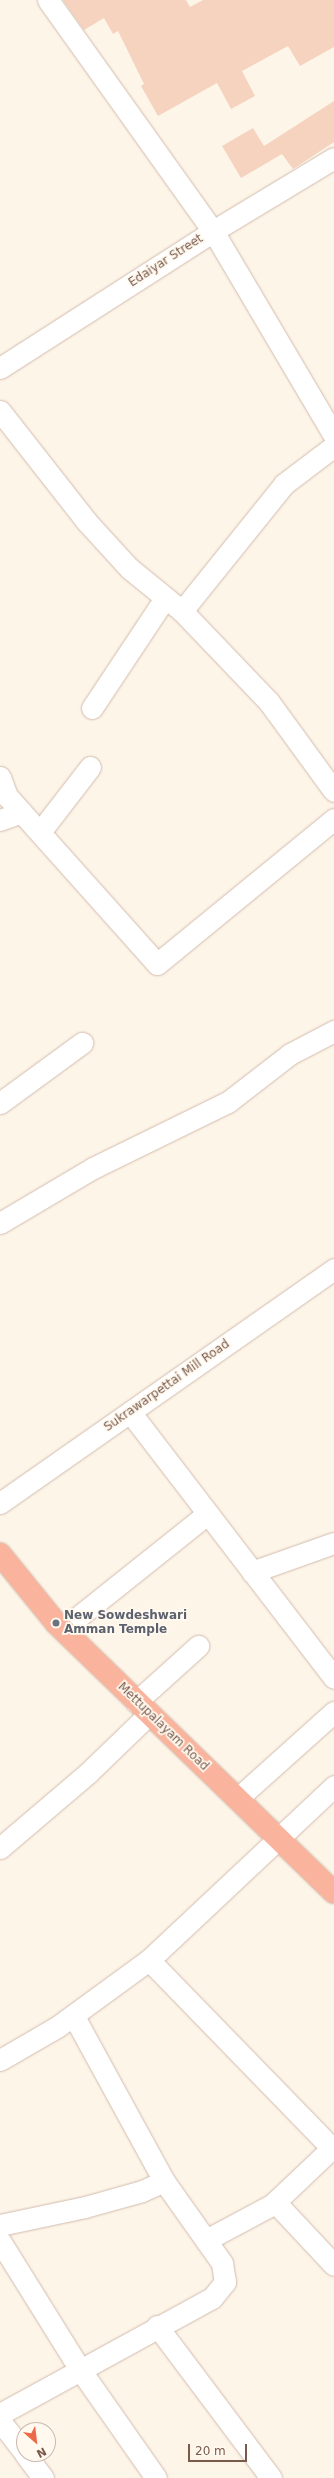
<!DOCTYPE html>
<style>
body{margin:0}
#map{position:relative;width:334px;height:2478px;overflow:hidden;background:#fef5e9;font-family:"DejaVu Sans",sans-serif}
div>[style]{position:absolute}
.building>*{inset:0;background:#f5d3bf}
.roads{filter:drop-shadow(0 0 1px #d1bcad) drop-shadow(0 0 1px #d1bcad)}
.minor>*{height:21px;margin:-10.5px;padding:0 10.5px;transform-origin:10.5px;border-radius:10.5px;background:#fff}
.highway>*{height:22px;margin:-11px;padding:0 11px;transform-origin:11px;border-radius:11px;background:#fab49d}
.dots>*{width:11px;height:11px;translate:-50% -50%;box-sizing:border-box;border:2px solid #fff9f0;border-radius:50%}
span{translate:-50% -50%;white-space:nowrap;text-align:center;line-height:1.15;-webkit-text-stroke:3.5px #fff9f0;paint-order:stroke}
.street-label{font-size:12px;color:#7a5a4a}
.worship-label{font-size:12px;color:#5b616d;font-weight:700}
.left{translate:0 -50%;text-align:left}
.north{position:absolute;left:16px;top:2422px;width:40px;height:40px;box-sizing:border-box;background:#fff9f0;border:1px solid #cab9ae;border-radius:50%;rotate:152deg;font-size:11px;font-weight:700;line-height:16px;text-align:center;color:#7a5a4a}
.north::after{content:'';display:block;margin:auto;width:14px;height:18px;background:#ed6a48;clip-path:polygon(50% 0,100% 100%,50% 72%,0 100%)}
.scale{position:absolute;left:188px;top:2444px;width:59px;height:18px;box-sizing:border-box;border:2px solid #7a5a4a;border-top:0;padding-left:5px;font-size:12px;line-height:14px;white-space:nowrap;color:#7a5a4a;-webkit-text-stroke:3px #fff9f0;paint-order:stroke}
</style>
<div id="map">
<div class="building">
<div style="clip-path:polygon(63px 0,186px 0,190px 7px,203px 0,334px 0,334px 47px,300px 66px,288px 46px,242px 71px,255px 96px,231px 109px,217px 83px,158px 116px,141px 86px,144px 84px,118px 31px,113px 34px,104px 18px,84px 30px)"></div>
<div style="clip-path:polygon(334px 101px,334px 142px,293px 169px,282px 154px,241px 178px,222px 146px,253px 128px,264px 146px)"></div>
</div>
<div class="roads">
<div class="minor">
<div style="left:48px;top:0;width:284px;rotate:54.5deg"></div>
<div style="left:213px;top:231px;width:238px;rotate:59.4deg"></div>
<div style="left:0;top:368px;width:253px;rotate:-32.7deg"></div>
<div style="left:213px;top:231px;width:141px;rotate:-31.1deg"></div>
<div style="left:0;top:411px;width:141px;rotate:51.9deg"></div>
<div style="left:87px;top:522px;width:62px;rotate:47.6deg"></div>
<div style="left:129px;top:568px;width:68px;rotate:39.1deg"></div>
<div style="left:182px;top:611px;width:126px;rotate:46.3deg"></div>
<div style="left:269px;top:702px;width:110px;rotate:53.9deg"></div>
<div style="left:182px;top:611px;width:163px;rotate:-51.2deg"></div>
<div style="left:284px;top:484px;width:63px;rotate:-37.2deg"></div>
<div style="left:92px;top:708px;width:132px;rotate:-56.4deg"></div>
<div style="left:0;top:777px;width:20px;rotate:70deg"></div>
<div style="left:7px;top:796px;width:225px;rotate:48.2deg"></div>
<div style="left:157px;top:964px;width:229px;rotate:-39.3deg"></div>
<div style="left:0;top:820px;width:23px;rotate:-20deg"></div>
<div style="left:40px;top:832px;width:82px;rotate:-52.4deg"></div>
<div style="left:0;top:1103px;width:102px;rotate:-36.2deg"></div>
<div style="left:0;top:1223px;width:108px;rotate:-30.6deg"></div>
<div style="left:93px;top:1168px;width:150px;rotate:-26.1deg"></div>
<div style="left:228px;top:1102px;width:78px;rotate:-37.7deg"></div>
<div style="left:290px;top:1054px;width:50px;rotate:-27.6deg"></div>
<div style="left:130px;top:1412px;width:335px;rotate:52.5deg"></div>
<div style="left:0;top:1503px;width:408px;rotate:-35deg"></div>
<div style="left:252px;top:1572px;width:87px;rotate:-19.5deg"></div>
<div style="left:63px;top:1629px;width:184px;rotate:-38.6deg"></div>
<div style="left:136px;top:1702px;width:84px;rotate:-42.1deg"></div>
<div style="left:238px;top:1798px;width:129px;rotate:-41.9deg"></div>
<div style="left:0;top:1848px;width:116px;rotate:-40.4deg"></div>
<div style="left:88px;top:1773px;width:85px;rotate:-44deg"></div>
<div style="left:149px;top:1960px;width:262px;rotate:45.8deg"></div>
<div style="left:332px;top:2148px;width:79px;rotate:136.5deg"></div>
<div style="left:275px;top:2202px;width:86px;rotate:46.9deg"></div>
<div style="left:0;top:2060px;width:66px;rotate:-30.1deg"></div>
<div style="left:57px;top:2027px;width:114px;rotate:-36.1deg"></div>
<div style="left:149px;top:1960px;width:254px;rotate:-43.2deg"></div>
<div style="left:0;top:2225px;width:87px;rotate:-12deg"></div>
<div style="left:85px;top:2207px;width:59px;rotate:-15.7deg"></div>
<div style="left:142px;top:2191px;width:24px;rotate:-24deg"></div>
<div style="left:206px;top:2240px;width:78px;rotate:-28.2deg"></div>
<div style="left:0;top:2241px;width:150px;rotate:58.1deg"></div>
<div style="left:79px;top:2368px;width:134px;rotate:55deg"></div>
<div style="left:157px;top:2326px;width:190px;rotate:53.1deg"></div>
<div style="left:0;top:2414px;width:242px;rotate:-28.7deg"></div>
<div style="left:212px;top:2298px;width:21px;rotate:-51deg"></div>
<div style="left:225px;top:2282px;width:19px;rotate:-99deg"></div>
<div style="left:222px;top:2263px;width:100px;rotate:-125.3deg"></div>
<div style="left:164px;top:2181px;width:189px;rotate:-118.7deg"></div>
<div style="left:0;top:2421px;width:39px;rotate:52deg"></div>
<div style="left:25px;top:2454px;width:30px;rotate:53deg"></div>
</div>
<div class="highway">
<div style="left:0;top:1554px;width:89px;rotate:50.9deg"></div>
<div style="left:56px;top:1623px;width:387px;rotate:44.1deg"></div>
</div>
</div>
<div class="dots">
<div style="left:56px;top:1623px;background:#6b7280"></div>
</div>
<div class="street-label">
<span style="left:166px;top:261px;rotate:-33deg">Edaiyar Street</span>
<span style="left:167px;top:1386px;rotate:-35deg">Sukrawarpettai Mill Road</span>
<span style="left:163px;top:1727px;rotate:44deg">Mettupalayam Road</span>
</div>
<div class="worship-label">
<span class="left" style="left:64px;top:1623px">New Sowdeshwari<br>Amman Temple</span>
</div>
<div class="north">N</div>
<div class="scale">20 m</div>
</div>
